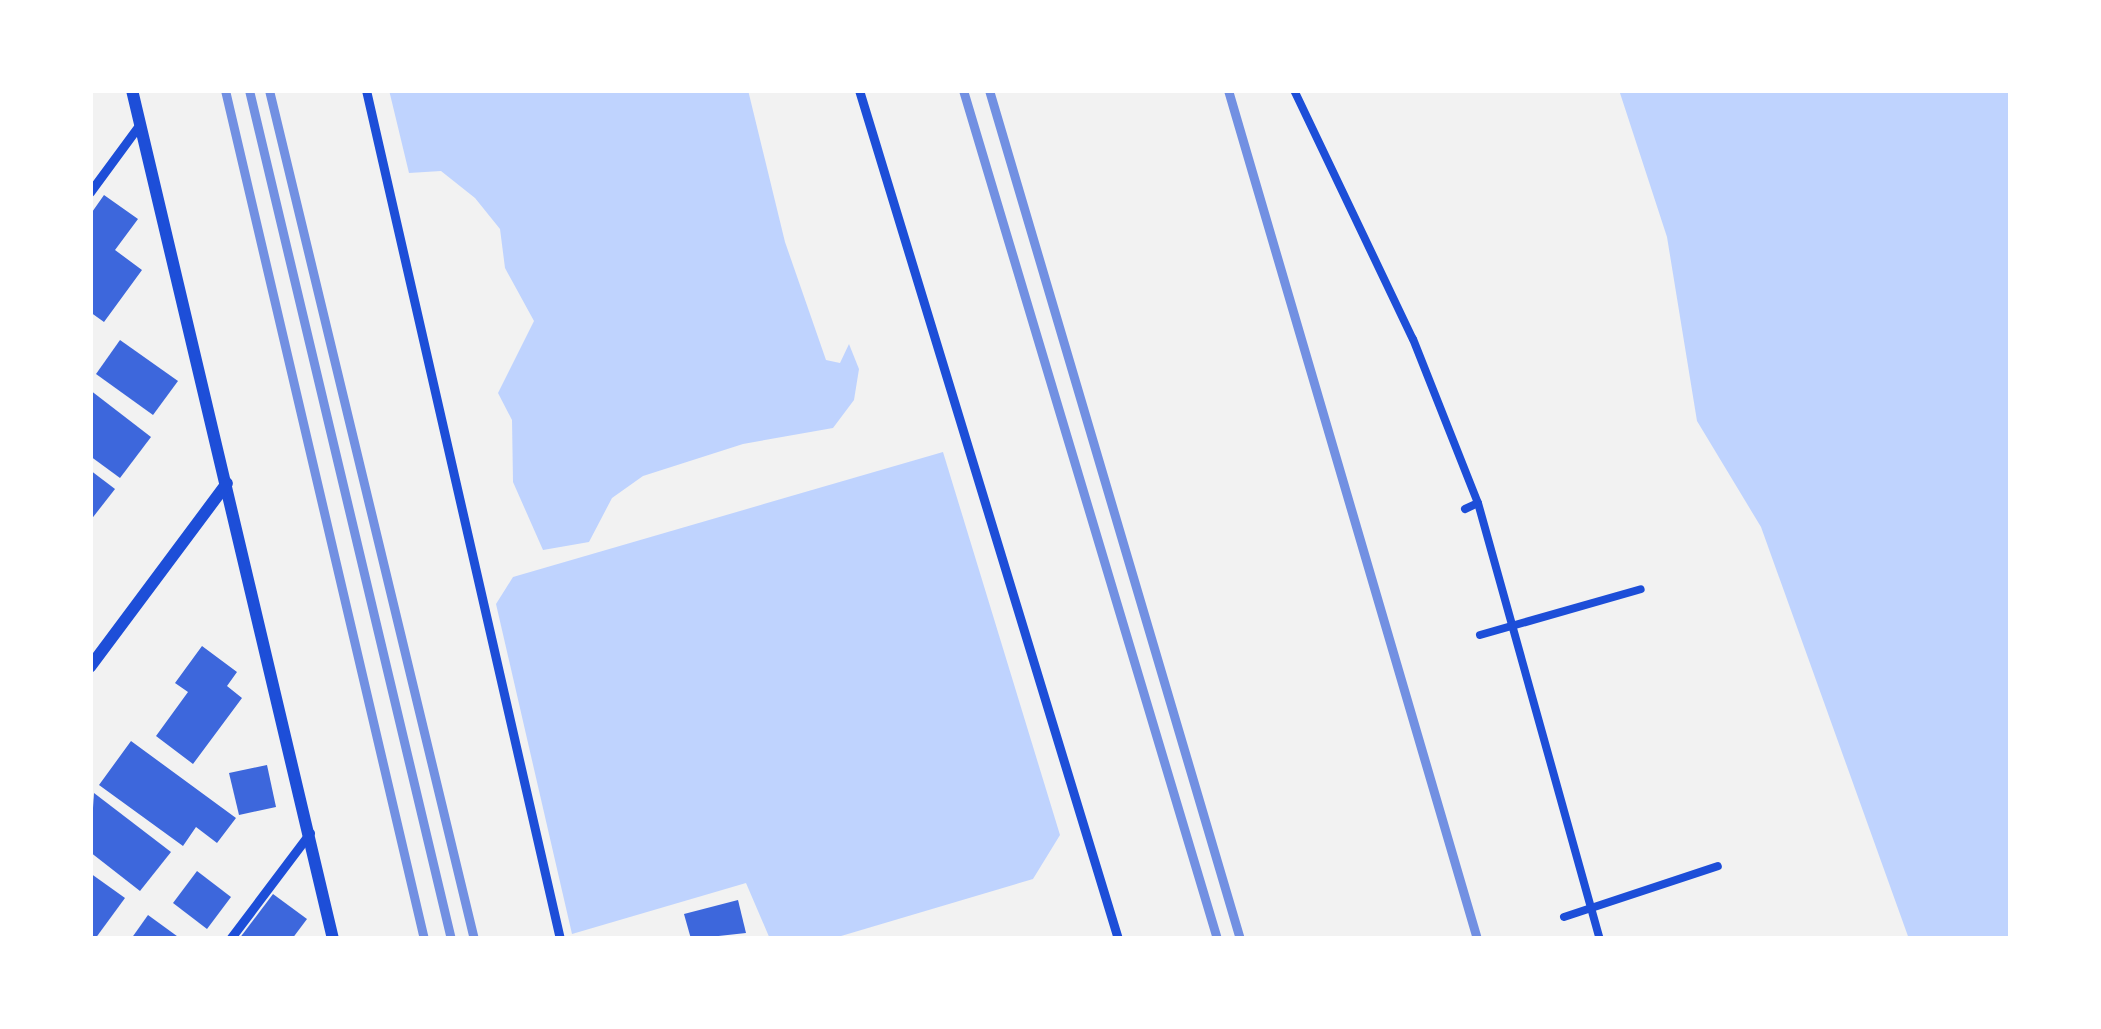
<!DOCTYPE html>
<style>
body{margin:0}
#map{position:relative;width:2101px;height:1029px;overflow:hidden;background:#f2f2f2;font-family:"Asap Condensed",sans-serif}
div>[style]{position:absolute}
.water>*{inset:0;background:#bfd3fe}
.building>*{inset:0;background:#3d67dc}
.path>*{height:8px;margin:-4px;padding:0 4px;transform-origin:4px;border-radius:4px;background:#1d4ed8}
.service>*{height:9px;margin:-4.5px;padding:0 4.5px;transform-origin:4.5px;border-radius:4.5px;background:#1d4ed8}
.minor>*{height:12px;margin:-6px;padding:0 6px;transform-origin:6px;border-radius:6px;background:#1d4ed8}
.rail>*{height:9px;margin:-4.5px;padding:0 4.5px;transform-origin:4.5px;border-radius:4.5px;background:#7290e2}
span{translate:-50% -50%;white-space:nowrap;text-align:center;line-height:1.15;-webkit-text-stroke:12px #fff;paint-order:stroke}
.frame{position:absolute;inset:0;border:93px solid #fff;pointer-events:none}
</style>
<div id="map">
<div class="water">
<div style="clip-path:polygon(389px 90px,748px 90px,785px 242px,826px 360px,840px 363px,849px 344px,859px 369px,854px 400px,833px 428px,743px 444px,643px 476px,612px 498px,589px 542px,543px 550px,513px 482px,512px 420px,498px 393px,534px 321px,505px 268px,500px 229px,475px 198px,441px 171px,409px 173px)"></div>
<div style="clip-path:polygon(1619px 90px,2011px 90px,2011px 939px,1909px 939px,1761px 527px,1697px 421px,1667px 237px)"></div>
<div style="clip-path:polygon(943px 452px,1060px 835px,1033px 879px,831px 939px,770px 939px,746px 883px,572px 934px,496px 604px,513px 577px)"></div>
</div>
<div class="building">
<div style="clip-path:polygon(104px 195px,138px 219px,115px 250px,142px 270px,104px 322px,90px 312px,90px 215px)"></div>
<div style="clip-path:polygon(120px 340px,178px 381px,153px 415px,96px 374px)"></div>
<div style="clip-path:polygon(90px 390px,151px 437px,120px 478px,90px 456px)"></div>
<div style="clip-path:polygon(90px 470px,115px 489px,90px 521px)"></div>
<div style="clip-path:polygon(202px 646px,237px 672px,227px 686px,242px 698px,193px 764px,156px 736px,188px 692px,175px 683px)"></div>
<div style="clip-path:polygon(131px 741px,236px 818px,217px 843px,196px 827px,183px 846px,99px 785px)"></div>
<div style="clip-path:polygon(267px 765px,276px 807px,239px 815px,229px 773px)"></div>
<div style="clip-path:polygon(94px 793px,171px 852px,140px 891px,90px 852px)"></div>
<div style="clip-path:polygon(197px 871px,231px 897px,207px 929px,173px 903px)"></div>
<div style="clip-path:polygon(90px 873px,125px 898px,95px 939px,90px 936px)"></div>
<div style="clip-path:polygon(273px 894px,307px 919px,292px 939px,239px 939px)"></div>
<div style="clip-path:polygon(738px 900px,746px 933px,691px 939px,684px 914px)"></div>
<div style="clip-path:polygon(148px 915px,181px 939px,131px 939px)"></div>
</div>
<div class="path">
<div style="left:1294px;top:90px;width:276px;rotate:64.5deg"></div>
<div style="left:1413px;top:339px;width:176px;rotate:68.4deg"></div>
<div style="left:1478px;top:503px;width:453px;rotate:74.4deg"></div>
<div style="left:1465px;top:509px;width:14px;rotate:-25deg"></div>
<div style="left:1480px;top:635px;width:167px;rotate:-15.9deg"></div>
<div style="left:1564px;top:917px;width:162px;rotate:-18.3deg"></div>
</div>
<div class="service">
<div style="left:366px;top:90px;width:871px;rotate:77.13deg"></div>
<div style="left:859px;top:90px;width:888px;rotate:73.03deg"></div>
<div style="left:90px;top:192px;width:84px;rotate:-53.7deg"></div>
<div style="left:230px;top:939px;width:133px;rotate:-53deg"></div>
</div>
<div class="minor">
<div style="left:132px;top:90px;width:872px;rotate:76.68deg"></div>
<div style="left:90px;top:667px;width:229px;rotate:-53.3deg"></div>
</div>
<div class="rail">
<div style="left:225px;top:90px;width:872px;rotate:76.81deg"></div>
<div style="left:249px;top:90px;width:873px;rotate:76.62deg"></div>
<div style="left:269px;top:90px;width:873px;rotate:76.43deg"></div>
<div style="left:963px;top:90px;width:886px;rotate:73.34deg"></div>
<div style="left:989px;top:90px;width:885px;rotate:73.53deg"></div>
<div style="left:1228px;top:90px;width:885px;rotate:73.65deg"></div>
</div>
<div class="frame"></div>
</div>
